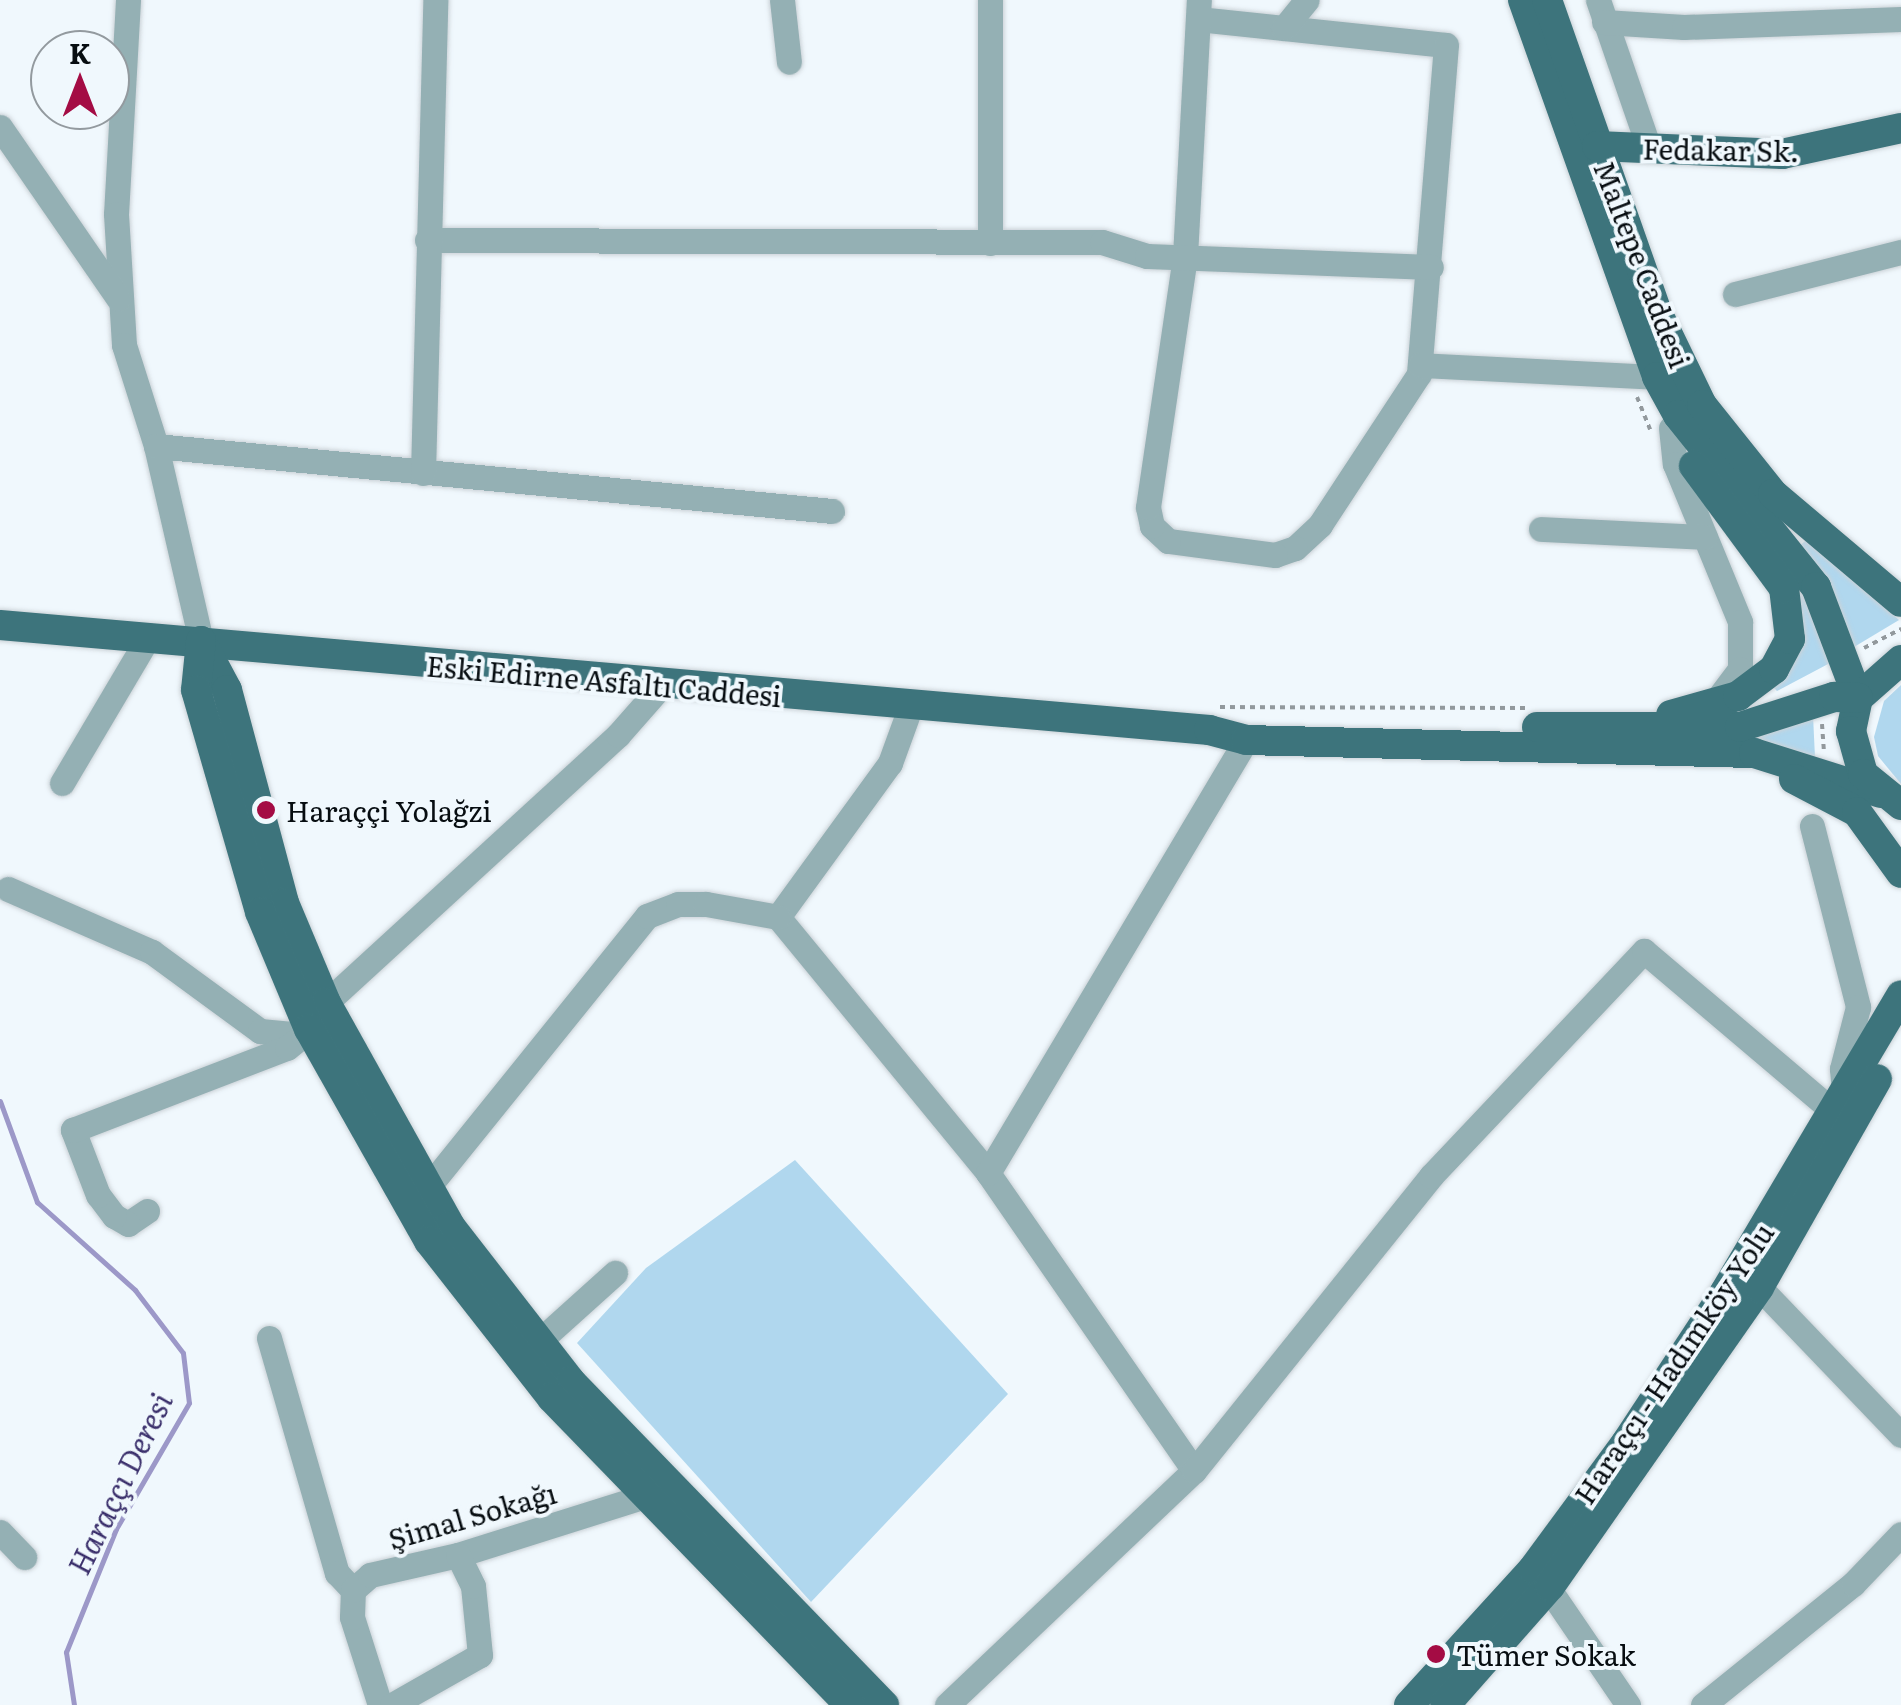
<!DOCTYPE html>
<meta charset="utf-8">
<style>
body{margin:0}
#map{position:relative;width:1901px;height:1705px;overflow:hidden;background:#f0f8fd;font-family:Literata,serif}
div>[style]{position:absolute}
.green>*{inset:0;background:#b0d7ee}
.stream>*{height:5px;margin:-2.5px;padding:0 2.5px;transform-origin:2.5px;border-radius:2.5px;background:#9c98c8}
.path>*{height:4px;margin-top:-2px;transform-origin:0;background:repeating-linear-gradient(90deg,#92999d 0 5px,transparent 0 10px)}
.roads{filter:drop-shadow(0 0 2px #cbd2d7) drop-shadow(0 0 2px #cbd2d7)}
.minor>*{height:25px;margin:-12.5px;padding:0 12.5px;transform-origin:12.5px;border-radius:12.5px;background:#94b0b4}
.major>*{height:30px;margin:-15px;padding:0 15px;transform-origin:15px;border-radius:15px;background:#3d747c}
.dots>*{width:28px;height:28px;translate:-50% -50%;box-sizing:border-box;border:5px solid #f0f8fd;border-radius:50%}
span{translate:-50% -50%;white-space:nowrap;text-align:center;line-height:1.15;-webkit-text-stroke:8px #f0f8fd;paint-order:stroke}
.street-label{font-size:28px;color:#070d11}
.poi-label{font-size:28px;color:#070d11}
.left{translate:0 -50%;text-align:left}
.water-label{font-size:30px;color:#3b306c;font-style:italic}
.north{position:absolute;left:30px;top:30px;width:100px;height:100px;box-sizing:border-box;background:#f0f8fd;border:2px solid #939a9f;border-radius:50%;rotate:0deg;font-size:28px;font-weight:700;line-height:40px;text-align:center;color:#070d11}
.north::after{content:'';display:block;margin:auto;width:35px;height:45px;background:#a40c44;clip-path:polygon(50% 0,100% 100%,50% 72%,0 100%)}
</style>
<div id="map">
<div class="green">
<div style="clip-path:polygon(1809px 538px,1899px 620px,1849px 650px,1799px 546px)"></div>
<div style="clip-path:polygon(1800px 578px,1830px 663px,1777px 691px,1769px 683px,1791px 660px)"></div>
<div style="clip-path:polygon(1901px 685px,1901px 784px,1878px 756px,1874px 737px,1884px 701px)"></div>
<div style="clip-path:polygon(1813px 715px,1815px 758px,1743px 734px)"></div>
<div style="clip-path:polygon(795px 1160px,1008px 1394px,811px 1602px,577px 1343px,646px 1268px)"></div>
</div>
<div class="stream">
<div style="left:0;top:1101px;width:108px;rotate:69.9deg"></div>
<div style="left:37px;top:1202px;width:132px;rotate:41.9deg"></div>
<div style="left:135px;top:1290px;width:79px;rotate:52.7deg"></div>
<div style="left:183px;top:1353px;width:50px;rotate:83.2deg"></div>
<div style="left:189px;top:1403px;width:146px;rotate:120.1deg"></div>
<div style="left:116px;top:1529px;width:133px;rotate:112.1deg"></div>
<div style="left:66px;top:1652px;width:54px;rotate:81.4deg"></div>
</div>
<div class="path">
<div style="left:1637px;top:397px;width:35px;rotate:68deg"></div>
<div style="left:1864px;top:648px;width:42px;rotate:-27.2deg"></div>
<div style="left:1220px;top:707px;width:305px;rotate:0.2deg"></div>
<div style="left:1822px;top:724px;width:26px;rotate:86deg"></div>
</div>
<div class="roads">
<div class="minor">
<div style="left:128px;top:0;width:214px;rotate:93.2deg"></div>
<div style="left:116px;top:214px;width:131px;rotate:86.5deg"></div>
<div style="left:124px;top:345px;width:106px;rotate:72.4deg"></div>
<div style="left:156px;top:446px;width:200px;rotate:77deg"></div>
<div style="left:782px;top:0;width:62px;rotate:83.6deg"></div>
<div style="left:990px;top:0;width:243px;rotate:90deg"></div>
<div style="left:1598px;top:0;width:157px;rotate:71deg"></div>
<div style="left:1198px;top:19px;width:249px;rotate:6deg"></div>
<div style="left:1446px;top:45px;width:330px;rotate:94.7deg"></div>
<div style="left:1419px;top:374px;width:181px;rotate:123.3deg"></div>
<div style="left:1320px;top:525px;width:34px;rotate:137deg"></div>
<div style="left:1295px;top:548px;width:21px;rotate:161deg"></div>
<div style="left:1275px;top:555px;width:108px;rotate:-172.5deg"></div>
<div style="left:1168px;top:541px;width:22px;rotate:-137deg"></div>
<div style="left:1152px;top:526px;width:19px;rotate:-102deg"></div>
<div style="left:1148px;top:507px;width:254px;rotate:-81.6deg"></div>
<div style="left:1185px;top:256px;width:256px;rotate:-86.9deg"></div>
<div style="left:1604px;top:22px;width:80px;rotate:3.6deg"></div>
<div style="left:1684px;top:27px;width:217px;rotate:-2.1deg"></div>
<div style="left:1284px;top:28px;width:36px;rotate:-51deg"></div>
<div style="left:0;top:127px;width:208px;rotate:55.4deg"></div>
<div style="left:427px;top:240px;width:675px;rotate:0.17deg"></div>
<div style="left:1102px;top:242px;width:47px;rotate:17.3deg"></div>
<div style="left:1147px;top:256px;width:284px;rotate:2.2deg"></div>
<div style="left:1735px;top:294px;width:171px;rotate:-14.2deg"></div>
<div style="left:1420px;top:365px;width:237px;rotate:2.9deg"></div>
<div style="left:1671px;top:428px;width:36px;rotate:84deg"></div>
<div style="left:1675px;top:464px;width:171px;rotate:67.6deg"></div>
<div style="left:1740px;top:622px;width:47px;rotate:90deg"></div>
<div style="left:1740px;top:669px;width:50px;rotate:126.9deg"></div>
<div style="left:156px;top:446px;width:679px;rotate:5.49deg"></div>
<div style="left:423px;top:473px;width:473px;rotate:-88.5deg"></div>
<div style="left:1541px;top:529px;width:164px;rotate:2.8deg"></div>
<div style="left:910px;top:708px;width:59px;rotate:110deg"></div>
<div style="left:890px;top:763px;width:190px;rotate:126deg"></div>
<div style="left:778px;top:917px;width:331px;rotate:50.6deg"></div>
<div style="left:988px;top:1173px;width:362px;rotate:55.3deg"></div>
<div style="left:62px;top:783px;width:171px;rotate:-59.4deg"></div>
<div style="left:1812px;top:826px;width:187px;rotate:75.7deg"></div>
<div style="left:1858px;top:1007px;width:64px;rotate:104.5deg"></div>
<div style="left:1842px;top:1069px;width:23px;rotate:85deg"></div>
<div style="left:8px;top:889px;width:157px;rotate:23.6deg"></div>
<div style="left:152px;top:952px;width:134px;rotate:36.2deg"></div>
<div style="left:260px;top:1031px;width:43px;rotate:5.3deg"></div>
<div style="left:988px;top:1173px;width:504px;rotate:-59.21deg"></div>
<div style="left:417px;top:1201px;width:366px;rotate:-51.1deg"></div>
<div style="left:647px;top:916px;width:33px;rotate:-21deg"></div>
<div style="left:678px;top:904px;width:28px"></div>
<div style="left:706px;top:904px;width:73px;rotate:10.2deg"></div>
<div style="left:147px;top:1211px;width:23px;rotate:146deg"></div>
<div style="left:128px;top:1224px;width:16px;rotate:-150deg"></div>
<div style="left:114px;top:1216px;width:26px;rotate:-127deg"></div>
<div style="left:98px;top:1195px;width:70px;rotate:-111deg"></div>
<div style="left:73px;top:1130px;width:229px;rotate:-21deg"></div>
<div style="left:287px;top:1048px;width:21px;rotate:-39deg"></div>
<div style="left:303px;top:1035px;width:14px;rotate:-78deg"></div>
<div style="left:306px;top:1021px;width:423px;rotate:-42.5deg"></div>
<div style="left:618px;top:735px;width:65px;rotate:-48.7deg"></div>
<div style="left:1759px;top:1287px;width:205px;rotate:46.2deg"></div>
<div style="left:269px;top:1338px;width:245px;rotate:73.9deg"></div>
<div style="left:337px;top:1573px;width:23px;rotate:47deg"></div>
<div style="left:526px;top:1353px;width:120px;rotate:-42deg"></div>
<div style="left:0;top:1532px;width:35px;rotate:46deg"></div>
<div style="left:1538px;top:1573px;width:160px;rotate:55.7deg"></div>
<div style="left:380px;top:1705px;width:92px;rotate:-107.7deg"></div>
<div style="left:352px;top:1617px;width:27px;rotate:-88deg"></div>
<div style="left:353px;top:1590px;width:23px;rotate:-41deg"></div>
<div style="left:370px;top:1575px;width:90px;rotate:-12.8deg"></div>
<div style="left:458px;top:1555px;width:196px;rotate:-17.5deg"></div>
<div style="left:645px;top:1496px;width:17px;rotate:-45deg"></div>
<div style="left:392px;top:1705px;width:101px;rotate:-29.6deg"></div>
<div style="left:480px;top:1655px;width:69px;rotate:-95.8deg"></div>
<div style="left:473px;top:1586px;width:34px;rotate:-116deg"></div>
<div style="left:947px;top:1705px;width:340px;rotate:-43.5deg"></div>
<div style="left:1194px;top:1471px;width:378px;rotate:-51.2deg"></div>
<div style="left:1431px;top:1176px;width:310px;rotate:-46.6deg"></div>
<div style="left:1644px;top:951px;width:249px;rotate:40.3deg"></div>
<div style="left:1703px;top:1705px;width:193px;rotate:-38.9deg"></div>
<div style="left:1853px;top:1584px;width:69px;rotate:-46.2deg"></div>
</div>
<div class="major">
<div style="left:1523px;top:0;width:400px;rotate:70.4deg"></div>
<div style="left:1657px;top:377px;width:43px;rotate:61.1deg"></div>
<div style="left:1678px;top:415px;width:221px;rotate:51.3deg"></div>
<div style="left:1816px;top:587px;width:119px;rotate:69.3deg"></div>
<div style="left:1547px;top:0;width:329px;rotate:70.6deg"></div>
<div style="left:1656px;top:310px;width:106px;rotate:64.2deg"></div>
<div style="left:1702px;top:405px;width:114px;rotate:51.4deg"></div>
<div style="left:1773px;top:494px;width:167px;rotate:40.2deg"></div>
<div style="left:1597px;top:146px;width:185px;rotate:2.5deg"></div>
<div style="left:1782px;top:154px;width:122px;rotate:-12.3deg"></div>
<div style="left:0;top:625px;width:1214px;rotate:4.96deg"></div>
<div style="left:1209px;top:730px;width:38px;rotate:15deg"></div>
<div style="left:1246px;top:740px;width:508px;rotate:1.47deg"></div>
<div style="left:1754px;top:753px;width:133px;rotate:17.5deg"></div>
<div style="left:201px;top:641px;width:55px;rotate:62deg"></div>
<div style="left:227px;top:690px;width:220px;rotate:75deg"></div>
<div style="left:284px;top:903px;width:108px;rotate:67.2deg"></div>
<div style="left:326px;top:1003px;width:255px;rotate:60.9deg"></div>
<div style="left:450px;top:1226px;width:197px;rotate:52.2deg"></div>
<div style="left:571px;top:1382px;width:450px;rotate:45.9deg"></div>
<div style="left:201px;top:641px;width:49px;rotate:95.8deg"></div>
<div style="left:196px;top:690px;width:231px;rotate:73.9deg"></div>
<div style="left:260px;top:912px;width:127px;rotate:67.3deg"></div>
<div style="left:309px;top:1029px;width:244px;rotate:60.5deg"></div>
<div style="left:429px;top:1241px;width:199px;rotate:51.9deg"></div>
<div style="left:552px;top:1398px;width:427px;rotate:45.9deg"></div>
<div style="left:1901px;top:660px;width:57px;rotate:138.5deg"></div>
<div style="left:1858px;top:698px;width:34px;rotate:102deg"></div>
<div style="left:1851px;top:731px;width:45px;rotate:74.4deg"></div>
<div style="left:1863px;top:774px;width:49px;rotate:39.2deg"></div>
<div style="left:1671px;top:715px;width:70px;rotate:-15.8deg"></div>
<div style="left:1738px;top:696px;width:45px;rotate:-36.9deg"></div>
<div style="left:1774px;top:669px;width:34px;rotate:-62deg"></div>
<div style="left:1790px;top:639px;width:51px;rotate:-96.7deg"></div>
<div style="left:1784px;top:588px;width:152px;rotate:-126.4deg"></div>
<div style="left:1537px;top:727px;width:203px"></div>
<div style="left:1740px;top:727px;width:99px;rotate:-17.7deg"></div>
<div style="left:1834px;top:697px;width:24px;rotate:2deg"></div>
<div style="left:1794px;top:779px;width:71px;rotate:27.6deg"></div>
<div style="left:1857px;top:812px;width:75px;rotate:54.2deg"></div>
<div style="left:1409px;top:1705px;width:184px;rotate:-47.6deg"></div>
<div style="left:1533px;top:1569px;width:157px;rotate:-53.6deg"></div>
<div style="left:1626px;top:1443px;width:181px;rotate:-56.7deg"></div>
<div style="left:1725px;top:1292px;width:345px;rotate:-59.3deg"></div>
<div style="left:1445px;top:1705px;width:159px;rotate:-48.6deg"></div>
<div style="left:1550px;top:1586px;width:365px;rotate:-55deg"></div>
<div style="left:1759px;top:1287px;width:239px;rotate:-60.4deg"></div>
</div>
</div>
<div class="dots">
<div style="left:266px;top:810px;background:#a40c44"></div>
<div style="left:1436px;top:1654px;background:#a40c44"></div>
</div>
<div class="street-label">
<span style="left:1721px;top:149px;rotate:1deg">Fedakar Sk.</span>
<span style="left:1643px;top:264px;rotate:69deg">Maltepe Caddesi</span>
<span style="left:604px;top:680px;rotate:5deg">Eski Edirne Asfaltı Caddesi</span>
<span style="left:1673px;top:1363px;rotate:-56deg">Haraççı - Hadımköy Yolu</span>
<span style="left:472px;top:1515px;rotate:-16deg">Şimal Sokağı</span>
</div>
<div class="poi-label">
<span class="left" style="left:286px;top:810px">Haraççi Yolağzi</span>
<span class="left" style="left:1456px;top:1654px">Tümer Sokak</span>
</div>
<div class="water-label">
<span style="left:119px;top:1483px;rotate:-64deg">Haraççı Deresi</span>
</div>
<div class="north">K</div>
</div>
